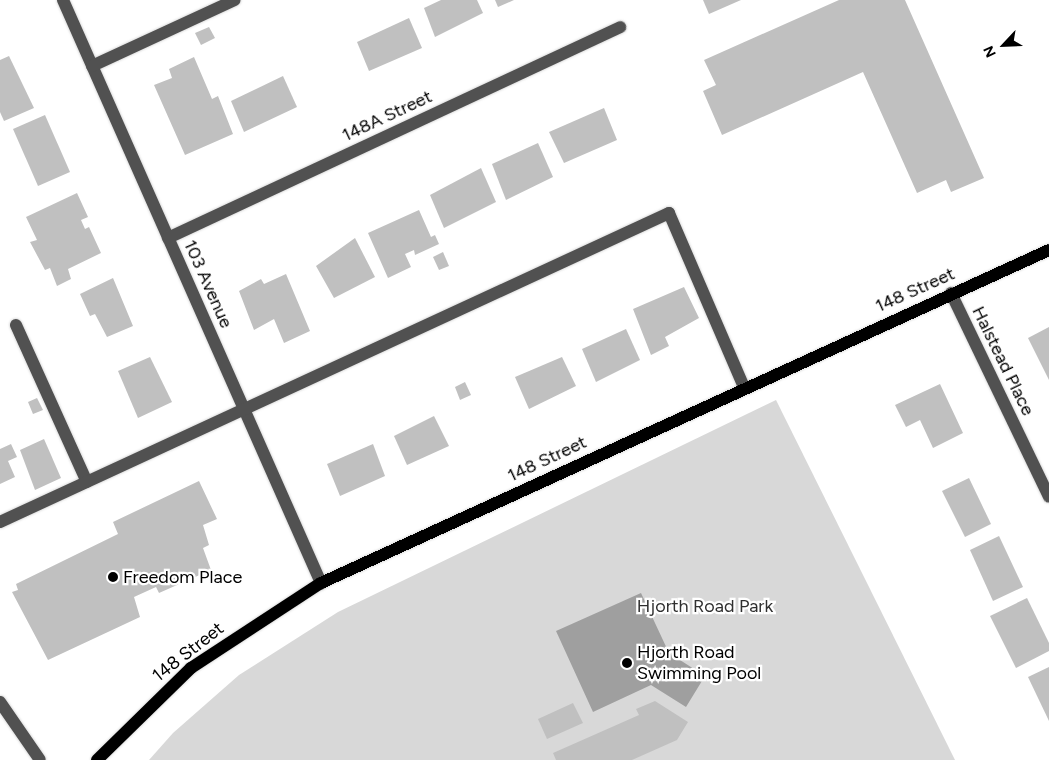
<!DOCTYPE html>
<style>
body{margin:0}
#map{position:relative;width:1049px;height:760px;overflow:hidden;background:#fff;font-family:Figtree,sans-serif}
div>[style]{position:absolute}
.green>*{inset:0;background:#d8d8d8}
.water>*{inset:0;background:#9f9f9f}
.building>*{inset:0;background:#c0c0c0}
.roads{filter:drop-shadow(0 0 1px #dbdbdb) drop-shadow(0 0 1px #dbdbdb)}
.minor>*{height:12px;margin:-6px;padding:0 6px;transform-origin:6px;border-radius:6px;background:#515151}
.major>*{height:12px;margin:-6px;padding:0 6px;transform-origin:6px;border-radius:6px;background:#000}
.dots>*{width:14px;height:14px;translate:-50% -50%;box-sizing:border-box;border:2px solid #fff;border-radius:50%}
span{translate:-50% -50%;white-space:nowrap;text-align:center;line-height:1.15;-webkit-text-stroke:4.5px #fff;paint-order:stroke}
.street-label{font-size:18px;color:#000}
.poi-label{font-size:18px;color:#000}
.left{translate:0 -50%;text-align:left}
.park-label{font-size:18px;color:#2f2f2f}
.north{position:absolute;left:979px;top:20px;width:50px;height:50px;-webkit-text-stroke:4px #fff;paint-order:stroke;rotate:245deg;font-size:14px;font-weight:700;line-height:20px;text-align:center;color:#000}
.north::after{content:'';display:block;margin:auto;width:18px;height:22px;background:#000;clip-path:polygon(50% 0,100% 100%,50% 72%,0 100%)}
</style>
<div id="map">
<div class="green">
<div style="clip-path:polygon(776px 400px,955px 760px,149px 760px,173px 733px,239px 675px,338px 612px)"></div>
</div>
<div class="water">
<div style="clip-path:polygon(641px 593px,669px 653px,705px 676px,686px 707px,651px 685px,593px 712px,556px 631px)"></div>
</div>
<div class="building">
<div style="clip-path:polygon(441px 0,477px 0,483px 13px,435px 37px,424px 8px)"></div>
<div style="clip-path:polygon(495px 0,514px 0,498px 7px)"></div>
<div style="clip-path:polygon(703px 0,741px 0,709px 14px)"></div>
<div style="clip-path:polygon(839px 0,905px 0,984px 178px,951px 192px,946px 180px,917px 193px,863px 72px,722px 135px,703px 91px,716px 85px,704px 60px)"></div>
<div style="clip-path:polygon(409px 18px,422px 48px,369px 71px,357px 42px)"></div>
<div style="clip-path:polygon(209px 27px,215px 38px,201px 45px,195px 33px)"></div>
<div style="clip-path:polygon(9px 56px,34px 108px,4px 121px,0 112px,0 60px)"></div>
<div style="clip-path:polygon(194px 57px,212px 99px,218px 96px,233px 134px,185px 155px,154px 85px,172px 78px,169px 69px)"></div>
<div style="clip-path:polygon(283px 76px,297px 107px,244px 132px,231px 101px)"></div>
<div style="clip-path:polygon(604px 108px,617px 140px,564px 163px,549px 132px)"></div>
<div style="clip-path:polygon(45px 115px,70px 172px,38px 186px,13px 129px)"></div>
<div style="clip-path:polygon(538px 143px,553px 177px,506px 200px,492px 164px)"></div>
<div style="clip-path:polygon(481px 168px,496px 202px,444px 228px,430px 195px)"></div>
<div style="clip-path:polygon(77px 193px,88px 217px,81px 220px,85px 229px,89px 227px,101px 253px,68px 269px,71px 279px,57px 286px,50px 268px,45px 270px,30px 242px,37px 240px,26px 217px)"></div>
<div style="clip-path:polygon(419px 210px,431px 237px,435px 235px,439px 244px,415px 255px,414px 250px,405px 254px,411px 267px,388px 278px,368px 233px)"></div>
<div style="clip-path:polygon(355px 238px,375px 277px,334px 298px,316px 266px)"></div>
<div style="clip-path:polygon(443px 252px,449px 266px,439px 270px,433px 257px)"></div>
<div style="clip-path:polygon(286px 274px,310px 331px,284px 343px,274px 319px,254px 330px,239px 291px,261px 279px,264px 284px)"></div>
<div style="clip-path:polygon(113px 278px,133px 326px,107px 337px,95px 314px,90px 316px,80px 294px)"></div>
<div style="clip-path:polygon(684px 287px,699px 318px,665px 337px,669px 346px,651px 355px,633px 309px)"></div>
<div style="clip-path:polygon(1049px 327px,1049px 380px,1028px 338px)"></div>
<div style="clip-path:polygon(626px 329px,640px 360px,596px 382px,582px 349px)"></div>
<div style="clip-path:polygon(150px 357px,172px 402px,138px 418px,118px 371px)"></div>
<div style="clip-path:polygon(562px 357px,576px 386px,529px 409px,515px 377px)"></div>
<div style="clip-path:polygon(465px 382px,471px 395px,460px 400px,455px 387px)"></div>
<div style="clip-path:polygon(940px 384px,963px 433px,933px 448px,920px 420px,906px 427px,895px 405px)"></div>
<div style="clip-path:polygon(37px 398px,43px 410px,33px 414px,28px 402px)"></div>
<div style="clip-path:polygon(434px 416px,449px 446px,407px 465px,394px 436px)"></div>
<div style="clip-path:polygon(44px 439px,61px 478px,35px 490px,20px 450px)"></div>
<div style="clip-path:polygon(11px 444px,17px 457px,8px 461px,15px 477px,0 484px,0 449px)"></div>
<div style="clip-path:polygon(373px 444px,385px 476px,340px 496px,327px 464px)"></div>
<div style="clip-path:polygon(969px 478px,991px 524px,965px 537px,942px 491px)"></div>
<div style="clip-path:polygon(199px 481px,217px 519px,203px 525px,209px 545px,203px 548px,211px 570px,159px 593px,156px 587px,134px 597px,140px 617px,48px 660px,12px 592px,18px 590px,16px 584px,118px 534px,113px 522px)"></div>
<div style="clip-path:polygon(999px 536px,1023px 587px,993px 601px,970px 550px)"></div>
<div style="clip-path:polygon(1027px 598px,1049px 643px,1049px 651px,1016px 668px,990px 616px)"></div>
<div style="clip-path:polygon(1049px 667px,1049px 721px,1028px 677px)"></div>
<div style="clip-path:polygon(655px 701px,688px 722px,677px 740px,632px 760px,556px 760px,553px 753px,639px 715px,636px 709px)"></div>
<div style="clip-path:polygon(573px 703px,583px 723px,547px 739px,538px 719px)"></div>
</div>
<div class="roads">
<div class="minor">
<div style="left:63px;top:0;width:638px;rotate:66.13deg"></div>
<div style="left:92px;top:66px;width:157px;rotate:-24.8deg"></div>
<div style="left:168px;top:238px;width:499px;rotate:-25deg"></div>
<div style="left:951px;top:293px;width:226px;rotate:64.3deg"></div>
<div style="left:16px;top:325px;width:172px;rotate:65.7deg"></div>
<div style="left:0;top:522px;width:737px;rotate:-24.79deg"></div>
<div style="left:669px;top:213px;width:189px;rotate:66.7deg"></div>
<div style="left:0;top:702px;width:70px;rotate:55.4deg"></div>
</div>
<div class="major">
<div style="left:97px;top:760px;width:132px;rotate:-44.4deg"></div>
<div style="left:191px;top:668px;width:155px;rotate:-33.2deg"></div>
<div style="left:321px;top:583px;width:801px;rotate:-24.58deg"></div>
</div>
</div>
<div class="dots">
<div style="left:113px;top:577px;background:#000"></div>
<div style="left:627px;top:663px;background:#000"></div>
</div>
<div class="street-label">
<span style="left:387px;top:116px;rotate:-25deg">148A Street</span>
<span style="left:208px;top:284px;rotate:66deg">103 Avenue</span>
<span style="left:915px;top:290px;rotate:-24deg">148 Street</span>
<span style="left:1003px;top:361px;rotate:64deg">Halstead Place</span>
<span style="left:547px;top:459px;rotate:-25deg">148 Street</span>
<span style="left:188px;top:652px;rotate:-38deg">148 Street</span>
</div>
<div class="poi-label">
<span class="left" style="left:123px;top:577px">Freedom Place</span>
<span class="left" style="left:637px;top:663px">Hjorth Road<br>Swimming Pool</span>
</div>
<div class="park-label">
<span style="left:705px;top:606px">Hjorth Road Park</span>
</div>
<div class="north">N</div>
</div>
